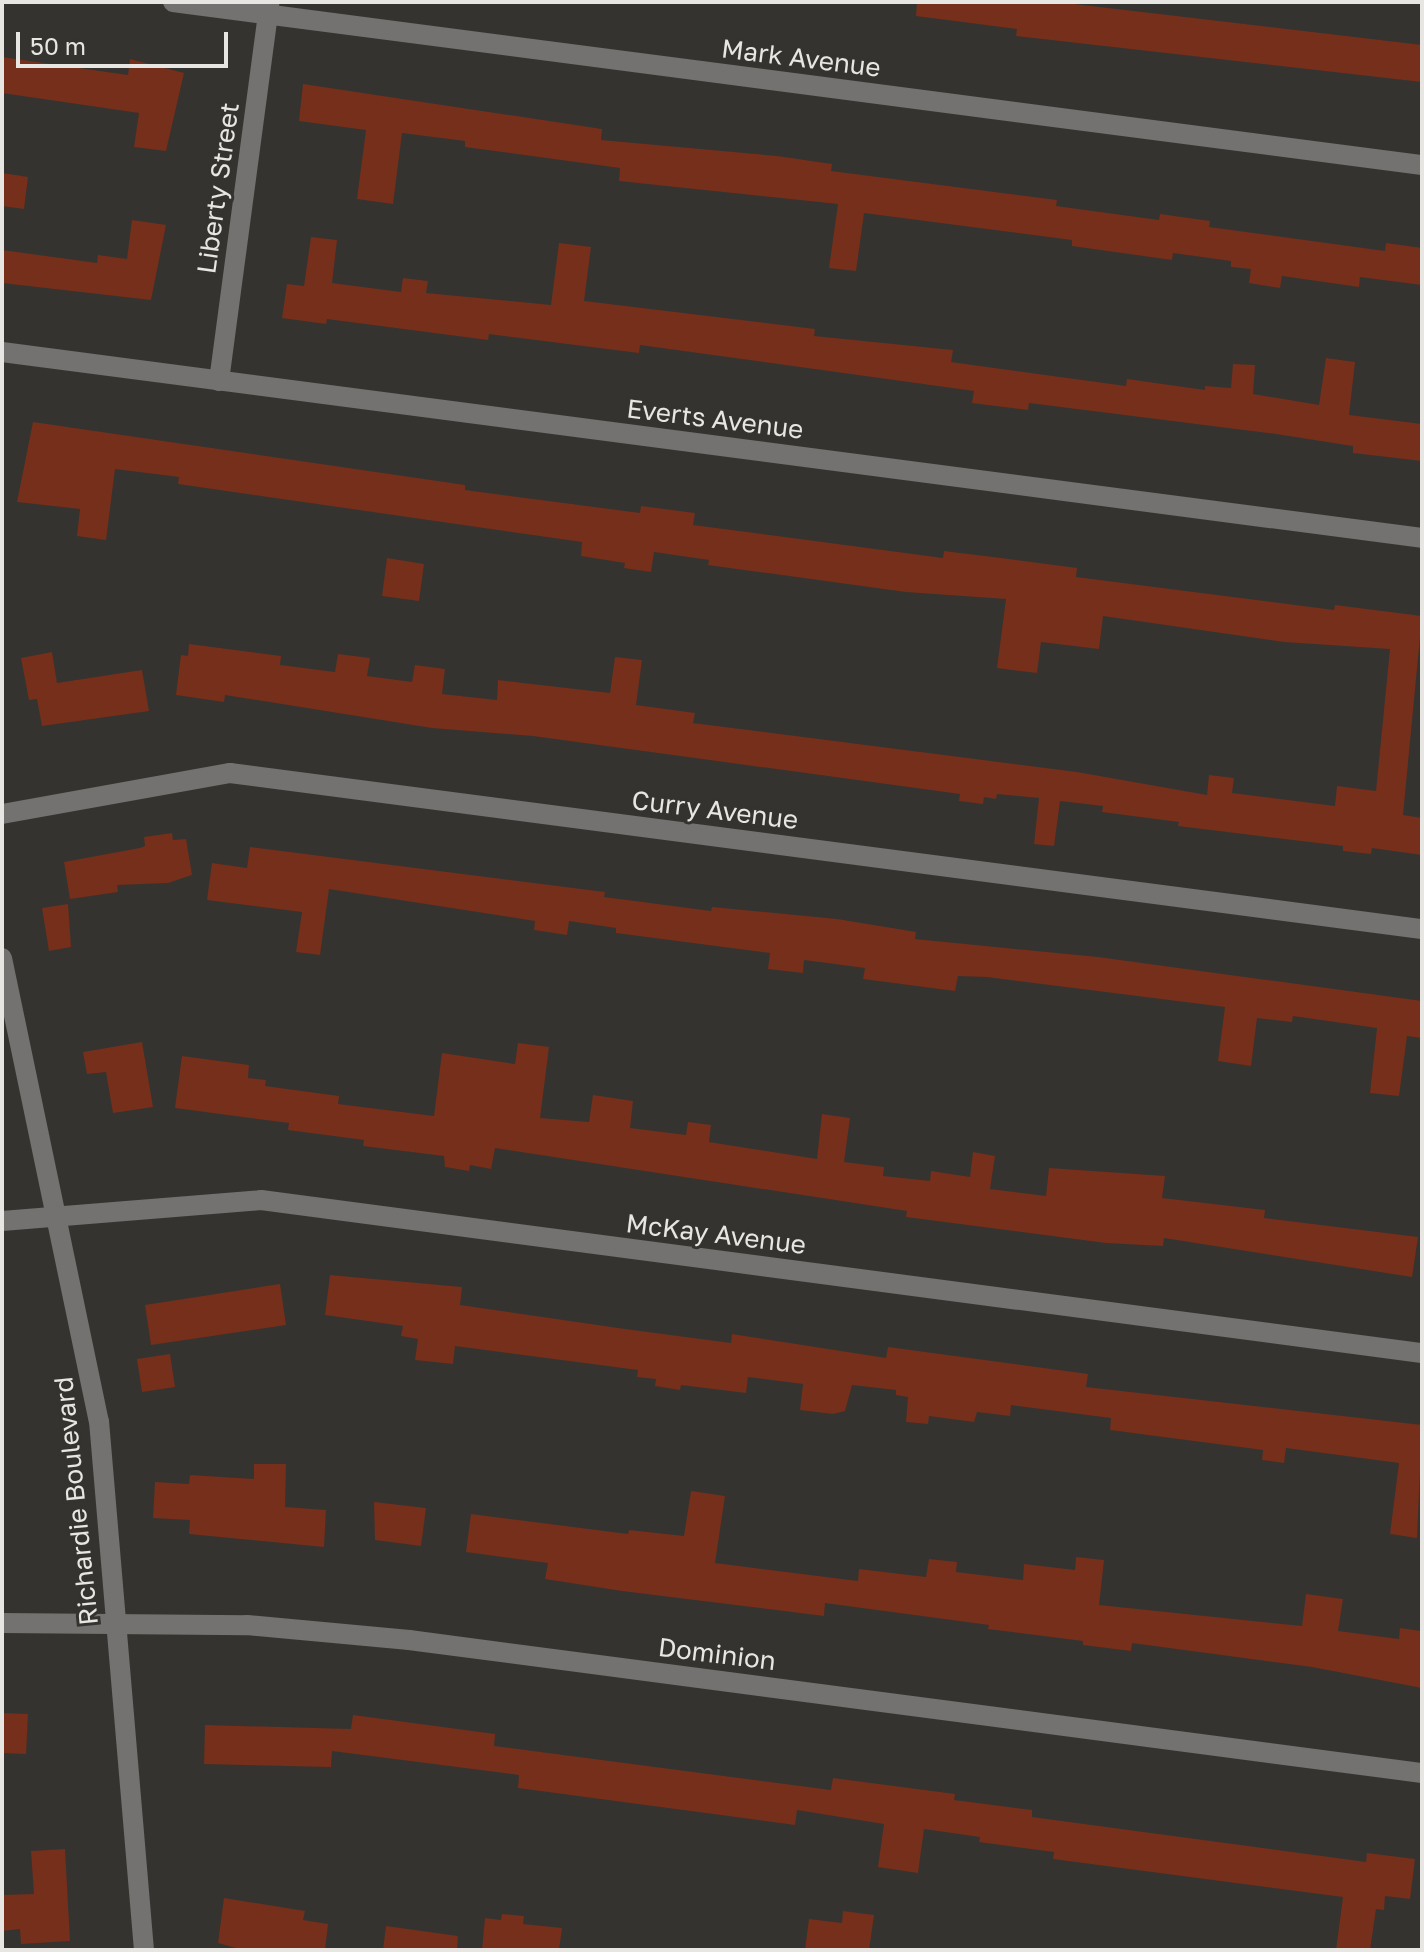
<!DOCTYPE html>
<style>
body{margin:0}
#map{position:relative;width:1424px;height:1952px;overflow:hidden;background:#35332f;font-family:"Golos Text",sans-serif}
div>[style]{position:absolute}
.building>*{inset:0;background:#752f1b}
.minor>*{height:20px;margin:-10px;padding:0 10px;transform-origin:10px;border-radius:10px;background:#737270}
span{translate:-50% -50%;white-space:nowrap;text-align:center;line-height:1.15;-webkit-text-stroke:6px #35332f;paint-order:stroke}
.street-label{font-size:26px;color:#e7e6e3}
.frame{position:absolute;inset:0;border:4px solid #e7e6e3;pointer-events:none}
.scale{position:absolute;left:16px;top:32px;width:212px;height:36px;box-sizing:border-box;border:4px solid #e7e6e3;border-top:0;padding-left:10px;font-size:24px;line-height:28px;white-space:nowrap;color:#e7e6e3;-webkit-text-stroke:6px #35332f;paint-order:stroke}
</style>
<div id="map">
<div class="building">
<div style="clip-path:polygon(917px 2px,1057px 2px,1422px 45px,1422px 82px,1016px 36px,1017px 29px,916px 16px)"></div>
<div style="clip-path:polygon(2px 57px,128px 75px,130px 59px,184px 73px,166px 151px,134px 147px,139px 113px,2px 93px)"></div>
<div style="clip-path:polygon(303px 84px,602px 129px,601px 140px,777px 156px,832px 164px,831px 171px,1057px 200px,1056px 206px,1159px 220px,1160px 214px,1210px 221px,1209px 227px,1385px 251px,1386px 243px,1422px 248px,1422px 285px,1360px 277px,1359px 287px,1282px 276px,1280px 288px,1249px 283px,1251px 269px,1231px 267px,1231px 261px,1173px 253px,1172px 260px,1072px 246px,1072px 240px,864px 213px,856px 271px,829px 268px,838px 204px,619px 181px,620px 168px,465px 147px,465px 141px,402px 133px,393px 204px,357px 199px,366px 130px,299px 121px)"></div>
<div style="clip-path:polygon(2px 173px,28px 177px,24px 209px,2px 206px)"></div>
<div style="clip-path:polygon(132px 220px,166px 225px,151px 300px,2px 283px,2px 250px,97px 263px,98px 255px,127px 259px)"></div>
<div style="clip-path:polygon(311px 237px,337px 240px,332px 283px,401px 292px,403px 278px,428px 281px,426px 293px,551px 305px,559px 243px,591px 247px,584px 301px,815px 329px,814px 336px,953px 350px,951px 362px,1126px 386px,1127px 379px,1205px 390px,1205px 386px,1231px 388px,1233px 364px,1255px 365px,1253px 394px,1319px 405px,1326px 358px,1355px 362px,1349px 415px,1422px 424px,1422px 461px,1353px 453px,1353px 446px,1276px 434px,1029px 403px,1028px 410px,972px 403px,974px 391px,640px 345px,639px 353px,489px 334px,488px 340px,327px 319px,326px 324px,282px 318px,287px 284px,304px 286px)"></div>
<div style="clip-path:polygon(33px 422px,465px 485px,465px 490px,640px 513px,641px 506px,695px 513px,693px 525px,943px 558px,944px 551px,1001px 558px,1077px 568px,1076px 577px,1334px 610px,1335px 605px,1422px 616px,1403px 815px,1422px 818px,1422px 855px,1372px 848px,1371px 854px,1343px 851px,1343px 846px,1178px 826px,1179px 822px,1102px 812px,1103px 806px,1060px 801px,1054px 846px,1034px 844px,1039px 798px,997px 794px,996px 799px,984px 797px,983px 804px,959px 801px,960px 794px,533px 736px,432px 728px,225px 695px,224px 702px,176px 695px,181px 655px,188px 656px,189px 644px,281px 656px,280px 665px,335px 672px,338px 654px,370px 658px,367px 676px,412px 682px,415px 665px,445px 669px,442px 694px,497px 700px,498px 680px,610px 693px,615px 657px,642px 660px,636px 705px,695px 713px,693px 723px,1077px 772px,1207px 795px,1209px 775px,1234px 778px,1232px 793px,1335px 806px,1337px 786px,1376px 791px,1390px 649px,1284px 642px,1103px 616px,1099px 649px,1041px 642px,1037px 673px,997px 668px,1006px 599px,906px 592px,708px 565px,709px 560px,654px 552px,651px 572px,624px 568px,625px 563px,581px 556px,582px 542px,178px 484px,179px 477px,115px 469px,106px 540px,77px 536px,80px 509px,17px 502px)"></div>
<div style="clip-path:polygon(387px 558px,424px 564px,419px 601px,382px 596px)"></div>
<div style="clip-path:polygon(52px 652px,57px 683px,142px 670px,149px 711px,42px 726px,37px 699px,29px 700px,21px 658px)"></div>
<div style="clip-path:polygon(172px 833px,173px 840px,186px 839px,192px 875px,168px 883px,117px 885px,118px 892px,70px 899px,64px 862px,140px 848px,145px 846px,144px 837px)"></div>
<div style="clip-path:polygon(250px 847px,605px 892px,604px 897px,711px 911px,712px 907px,837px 919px,916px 932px,915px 939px,1098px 957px,1422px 1001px,1422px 1038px,1407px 1036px,1399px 1096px,1370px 1093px,1377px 1028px,1293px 1016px,1292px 1022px,1257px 1018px,1251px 1066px,1218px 1061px,1225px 1007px,987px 977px,958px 976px,955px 991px,863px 979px,865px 968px,804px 960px,803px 973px,768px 969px,770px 953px,616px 933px,616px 928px,569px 921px,567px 935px,534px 930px,535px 921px,329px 889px,320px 955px,296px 952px,302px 912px,207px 900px,212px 863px,247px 868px)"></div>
<div style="clip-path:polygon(68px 904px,71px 947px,49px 951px,42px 908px)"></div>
<div style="clip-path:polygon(142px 1042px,153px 1107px,113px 1113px,106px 1072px,87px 1074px,83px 1052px)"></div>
<div style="clip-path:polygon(518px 1043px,549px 1047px,540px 1118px,589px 1122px,593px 1095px,633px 1101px,630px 1128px,686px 1135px,688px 1122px,711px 1125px,709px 1142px,817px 1159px,822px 1114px,850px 1118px,844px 1162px,884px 1167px,883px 1176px,930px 1181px,931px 1171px,970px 1177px,973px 1152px,995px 1156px,990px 1189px,1046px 1196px,1049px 1168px,1165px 1176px,1162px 1198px,1265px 1210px,1264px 1218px,1418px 1237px,1412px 1277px,1164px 1238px,1163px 1246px,1106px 1243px,906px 1217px,907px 1211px,495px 1148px,491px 1169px,470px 1165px,469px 1171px,445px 1167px,444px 1156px,363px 1146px,364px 1140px,288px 1130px,289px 1123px,175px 1108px,182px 1056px,249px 1065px,248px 1078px,266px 1080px,265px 1086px,339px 1096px,338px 1104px,434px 1116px,442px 1053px,515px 1064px)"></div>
<div style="clip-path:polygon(330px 1275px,462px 1287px,460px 1305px,625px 1329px,731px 1343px,732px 1334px,886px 1358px,888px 1347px,1088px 1374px,1086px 1387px,1422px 1425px,1417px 1538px,1390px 1534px,1399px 1463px,1286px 1448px,1284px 1463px,1262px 1460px,1263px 1450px,1110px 1430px,1111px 1418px,1011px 1405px,1010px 1416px,977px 1412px,974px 1422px,929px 1416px,928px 1424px,906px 1422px,908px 1397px,896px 1395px,896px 1390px,852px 1385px,845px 1411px,833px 1414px,800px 1410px,803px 1384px,748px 1377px,746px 1393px,681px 1385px,680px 1390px,655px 1386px,656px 1379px,637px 1377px,638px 1370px,455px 1346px,453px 1364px,415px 1360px,418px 1339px,401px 1336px,403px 1326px,325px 1315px)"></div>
<div style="clip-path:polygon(280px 1284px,286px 1325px,151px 1345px,145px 1305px)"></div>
<div style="clip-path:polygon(170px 1354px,175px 1387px,142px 1392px,137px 1359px)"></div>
<div style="clip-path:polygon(254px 1464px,286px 1464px,285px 1507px,326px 1510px,324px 1547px,189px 1534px,190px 1520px,153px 1518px,155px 1482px,189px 1484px,190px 1475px,254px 1479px)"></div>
<div style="clip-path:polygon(691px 1491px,725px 1496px,715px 1563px,858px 1581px,859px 1569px,926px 1577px,929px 1559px,957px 1562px,956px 1572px,1023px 1580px,1024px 1564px,1075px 1570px,1076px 1557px,1104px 1560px,1099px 1605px,1302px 1626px,1306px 1594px,1343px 1599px,1338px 1631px,1399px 1639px,1400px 1628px,1421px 1631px,1422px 1688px,1312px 1667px,1132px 1643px,1131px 1651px,1083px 1645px,1083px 1641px,988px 1629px,989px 1625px,825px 1603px,824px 1616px,622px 1591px,545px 1579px,548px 1563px,466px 1552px,471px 1514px,628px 1534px,629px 1530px,684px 1536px)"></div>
<div style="clip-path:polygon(374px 1502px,426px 1508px,421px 1546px,375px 1540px)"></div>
<div style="clip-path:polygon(2px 1713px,28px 1714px,26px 1754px,2px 1753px)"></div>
<div style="clip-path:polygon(353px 1715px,495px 1734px,494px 1746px,831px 1790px,833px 1778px,955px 1794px,954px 1800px,1032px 1810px,1032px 1817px,1366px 1862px,1367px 1853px,1415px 1859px,1410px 1899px,1385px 1896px,1384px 1910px,1376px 1909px,1370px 1950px,1336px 1950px,1343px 1897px,1053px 1859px,1054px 1852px,979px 1842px,980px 1837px,924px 1829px,918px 1873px,878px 1867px,884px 1824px,797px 1810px,795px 1825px,518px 1788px,519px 1775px,332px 1751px,331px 1767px,204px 1764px,205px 1725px,351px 1729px)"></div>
<div style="clip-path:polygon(65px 1849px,70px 1941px,21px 1944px,20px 1929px,2px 1931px,2px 1895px,34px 1894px,31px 1851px)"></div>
<div style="clip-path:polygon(224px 1898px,305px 1911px,303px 1920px,328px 1924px,325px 1950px,243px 1950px,218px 1943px)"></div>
<div style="clip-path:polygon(843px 1911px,874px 1915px,869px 1950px,805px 1950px,809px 1919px,842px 1923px)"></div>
<div style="clip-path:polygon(502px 1914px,524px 1916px,523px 1924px,562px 1928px,559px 1950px,482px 1950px,485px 1918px,501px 1920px)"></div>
<div style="clip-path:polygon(386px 1926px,458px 1936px,457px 1950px,383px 1950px)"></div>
</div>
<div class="minor">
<div style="left:173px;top:2px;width:1260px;rotate:7.44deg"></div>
<div style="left:2px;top:352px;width:1432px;rotate:7.46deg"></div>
<div style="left:219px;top:381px;width:380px;rotate:-82.4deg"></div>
<div style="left:2px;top:814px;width:232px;rotate:-10.2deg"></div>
<div style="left:230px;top:773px;width:1202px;rotate:7.46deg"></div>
<div style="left:2px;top:958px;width:473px;rotate:78.2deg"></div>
<div style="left:99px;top:1421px;width:531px;rotate:85.14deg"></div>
<div style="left:2px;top:1221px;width:260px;rotate:-4.6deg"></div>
<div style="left:261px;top:1200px;width:1171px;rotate:7.51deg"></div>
<div style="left:2px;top:1623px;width:245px;rotate:0.5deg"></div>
<div style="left:247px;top:1625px;width:163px;rotate:5.3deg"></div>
<div style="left:409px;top:1640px;width:1022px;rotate:7.48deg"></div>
</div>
<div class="street-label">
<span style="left:801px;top:58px;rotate:7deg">Mark Avenue</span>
<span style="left:218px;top:188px;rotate:-82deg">Liberty Street</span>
<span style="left:715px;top:419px;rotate:7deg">Everts Avenue</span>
<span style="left:715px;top:810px;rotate:7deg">Curry Avenue</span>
<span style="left:716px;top:1234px;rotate:7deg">McKay Avenue</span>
<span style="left:76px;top:1501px;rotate:-96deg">Richardie Boulevard</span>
<span style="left:717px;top:1654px;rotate:7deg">Dominion</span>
</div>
<div class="frame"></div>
<div class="scale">50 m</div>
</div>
